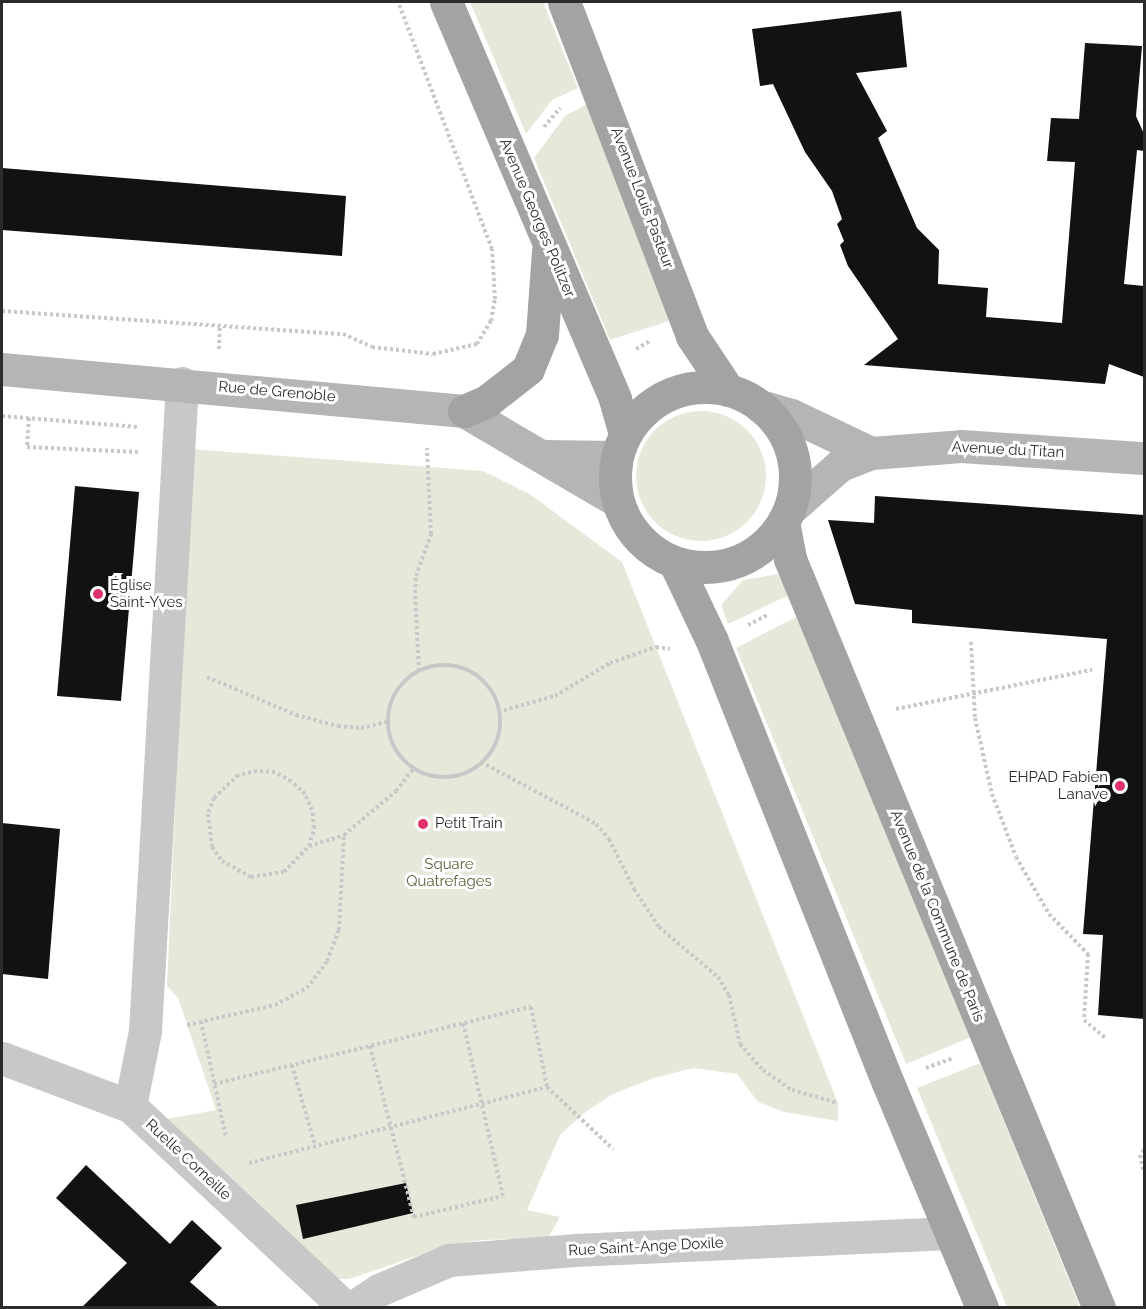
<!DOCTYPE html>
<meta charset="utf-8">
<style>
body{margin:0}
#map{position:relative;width:1146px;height:1309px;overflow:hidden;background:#fff;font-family:Raleway,sans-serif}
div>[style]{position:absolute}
.green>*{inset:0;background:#e6e9d9}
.round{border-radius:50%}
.building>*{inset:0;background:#121212}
.path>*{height:4px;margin-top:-2px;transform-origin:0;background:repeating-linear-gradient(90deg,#c8c8c8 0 3px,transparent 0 6px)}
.path>.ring{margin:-2px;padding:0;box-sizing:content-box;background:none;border:4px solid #c8c8c8;border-radius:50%}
.street>*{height:33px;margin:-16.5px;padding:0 16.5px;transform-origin:16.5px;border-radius:16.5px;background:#c8c8c8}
.secondary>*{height:33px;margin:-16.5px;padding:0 16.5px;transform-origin:16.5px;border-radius:16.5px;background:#b5b5b5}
.primary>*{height:33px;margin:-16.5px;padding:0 16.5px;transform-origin:16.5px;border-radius:16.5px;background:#a3a3a3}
.primary>.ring{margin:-16.5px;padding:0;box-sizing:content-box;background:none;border:33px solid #a3a3a3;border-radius:50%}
.dots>*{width:16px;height:16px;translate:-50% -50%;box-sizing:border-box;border:3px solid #fff;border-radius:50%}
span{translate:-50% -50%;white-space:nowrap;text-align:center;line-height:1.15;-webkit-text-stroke:6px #fff;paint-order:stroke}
.street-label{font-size:15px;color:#2b2b2b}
.poi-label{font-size:15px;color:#2b2b2b}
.left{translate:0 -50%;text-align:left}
.right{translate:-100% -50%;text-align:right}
.park-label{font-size:15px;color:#59653b}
.frame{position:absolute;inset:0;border:3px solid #2b2b2b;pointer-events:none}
</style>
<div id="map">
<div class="green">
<div style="clip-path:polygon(470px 2px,543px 2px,578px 88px,552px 100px,526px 134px)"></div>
<div style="clip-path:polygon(587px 104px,669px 321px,610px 340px,534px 158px,565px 116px)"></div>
<div class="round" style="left:636px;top:411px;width:130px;height:130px"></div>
<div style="clip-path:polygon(191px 449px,483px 471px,531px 495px,622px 562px,838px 1103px,838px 1121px,784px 1112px,758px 1102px,737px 1074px,693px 1068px,654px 1078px,613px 1094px,584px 1113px,560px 1135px,527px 1210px,560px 1217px,548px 1238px,482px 1240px,446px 1246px,349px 1279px,338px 1279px,167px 1119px,216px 1110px,178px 998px,167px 986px)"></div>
<div style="clip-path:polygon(778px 574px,789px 595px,728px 624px,721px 605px,743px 580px)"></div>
<div style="clip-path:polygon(800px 615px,971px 1037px,906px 1064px,736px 648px)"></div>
<div style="clip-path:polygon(980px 1063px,1080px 1307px,1007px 1307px,917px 1088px)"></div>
</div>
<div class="building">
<div style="clip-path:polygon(901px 11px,907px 67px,856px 73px,887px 131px,878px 138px,917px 228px,939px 250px,938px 284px,988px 288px,986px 317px,1062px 323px,1075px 162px,1047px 161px,1051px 118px,1079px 119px,1085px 43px,1142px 46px,1136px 116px,1144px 134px,1144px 151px,1137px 150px,1124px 284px,1144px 286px,1144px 377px,1109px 364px,1105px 384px,864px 365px,898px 339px,848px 266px,840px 245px,844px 241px,837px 224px,842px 219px,832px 191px,805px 152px,773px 84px,760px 86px,752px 29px)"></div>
<div style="clip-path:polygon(2px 168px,346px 196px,342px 256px,2px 230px)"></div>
<div style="clip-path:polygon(75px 486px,139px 492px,121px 701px,57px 696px)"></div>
<div style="clip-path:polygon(875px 496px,1144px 515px,1144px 1019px,1098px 1015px,1103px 935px,1083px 934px,1107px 639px,912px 623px,912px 610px,855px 604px,828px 520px,874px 523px)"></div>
<div style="clip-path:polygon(2px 823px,60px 829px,48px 979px,2px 974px)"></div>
<div style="clip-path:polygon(86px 1165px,170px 1244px,192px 1220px,222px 1248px,190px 1282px,220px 1308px,81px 1308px,127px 1263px,56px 1198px)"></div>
<div style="clip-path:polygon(406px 1183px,413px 1213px,303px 1239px,296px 1205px)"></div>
</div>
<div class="path">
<div style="left:544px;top:127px;width:25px;rotate:-50deg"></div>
<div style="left:2px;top:311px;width:342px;rotate:3.9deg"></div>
<div style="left:343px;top:334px;width:32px;rotate:24deg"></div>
<div style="left:372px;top:347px;width:61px;rotate:6.5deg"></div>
<div style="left:433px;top:354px;width:45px;rotate:-12.8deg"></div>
<div style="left:477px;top:344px;width:27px;rotate:-59deg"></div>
<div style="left:491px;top:321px;width:22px;rotate:-80deg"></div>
<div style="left:495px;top:299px;width:50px;rotate:-93.4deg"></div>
<div style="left:492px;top:249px;width:264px;rotate:-110.8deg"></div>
<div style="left:219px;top:349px;width:23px;rotate:-88deg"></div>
<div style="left:636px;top:349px;width:16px;rotate:-30deg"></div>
<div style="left:2px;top:416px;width:136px;rotate:4.6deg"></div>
<div style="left:29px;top:418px;width:29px;rotate:94deg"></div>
<div style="left:27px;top:447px;width:111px;rotate:2.6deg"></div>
<div style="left:748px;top:625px;width:22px;rotate:-27deg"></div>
<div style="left:971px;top:642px;width:76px;rotate:87deg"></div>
<div style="left:975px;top:718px;width:78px;rotate:77.4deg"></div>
<div style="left:992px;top:794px;width:67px;rotate:69.1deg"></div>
<div style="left:1016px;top:857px;width:66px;rotate:59.9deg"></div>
<div style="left:1049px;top:914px;width:56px;rotate:45.7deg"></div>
<div style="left:1088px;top:954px;width:66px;rotate:93.5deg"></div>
<div style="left:1084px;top:1020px;width:30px;rotate:40deg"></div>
<div class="ring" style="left:388px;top:665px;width:108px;height:108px"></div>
<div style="left:419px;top:671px;width:78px;rotate:-92.9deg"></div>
<div style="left:415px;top:593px;width:17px;rotate:-87deg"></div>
<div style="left:416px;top:576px;width:45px;rotate:-70.3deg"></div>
<div style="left:431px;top:534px;width:86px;rotate:-92.7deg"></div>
<div style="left:207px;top:677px;width:97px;rotate:23.1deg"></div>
<div style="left:296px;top:715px;width:43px;rotate:14.7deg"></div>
<div style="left:338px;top:726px;width:23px;rotate:5deg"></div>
<div style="left:361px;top:728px;width:28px;rotate:-13deg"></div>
<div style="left:896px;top:709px;width:200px;rotate:-11.3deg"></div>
<div style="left:498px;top:712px;width:59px;rotate:-15.7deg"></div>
<div style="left:555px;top:696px;width:64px;rotate:-31deg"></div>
<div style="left:610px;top:663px;width:49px;rotate:-19.2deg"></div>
<div style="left:656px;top:647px;width:14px;rotate:8deg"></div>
<div style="left:481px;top:762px;width:131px;rotate:28.3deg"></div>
<div style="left:596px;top:824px;width:20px;rotate:49deg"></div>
<div style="left:609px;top:839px;width:56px;rotate:63.4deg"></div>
<div style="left:634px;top:889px;width:45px;rotate:56.7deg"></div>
<div style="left:659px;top:927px;width:77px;rotate:40.3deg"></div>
<div style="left:718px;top:977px;width:21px;rotate:59deg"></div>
<div style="left:729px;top:995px;width:50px;rotate:77.3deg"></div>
<div style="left:740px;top:1044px;width:35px;rotate:49deg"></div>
<div style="left:763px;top:1070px;width:35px;rotate:35deg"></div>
<div style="left:792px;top:1090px;width:48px;rotate:15.8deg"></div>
<div style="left:309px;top:846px;width:19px;rotate:-74deg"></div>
<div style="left:314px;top:828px;width:18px;rotate:-96deg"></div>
<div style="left:312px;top:810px;width:17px;rotate:-114deg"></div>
<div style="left:305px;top:794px;width:19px;rotate:-137deg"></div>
<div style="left:291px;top:781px;width:18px;rotate:-151deg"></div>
<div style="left:275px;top:772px;width:18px;rotate:-177deg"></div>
<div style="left:257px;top:771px;width:19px;rotate:168deg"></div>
<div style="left:238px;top:775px;width:33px;rotate:136deg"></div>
<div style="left:214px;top:798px;width:17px;rotate:111deg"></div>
<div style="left:208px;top:814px;width:33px;rotate:83deg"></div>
<div style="left:212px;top:847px;width:17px;rotate:54deg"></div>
<div style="left:222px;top:861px;width:33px;rotate:29deg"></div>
<div style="left:251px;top:877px;width:33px;rotate:-9deg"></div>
<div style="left:284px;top:872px;width:36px;rotate:-46deg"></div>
<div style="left:309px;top:846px;width:37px;rotate:-17deg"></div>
<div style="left:201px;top:1021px;width:120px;rotate:77.9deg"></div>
<div style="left:187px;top:1025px;width:90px;rotate:-12.8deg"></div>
<div style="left:275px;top:1005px;width:36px;rotate:-28deg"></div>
<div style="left:307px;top:988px;width:34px;rotate:-53deg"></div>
<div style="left:327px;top:961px;width:33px;rotate:-69deg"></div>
<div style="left:339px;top:930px;width:95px;rotate:-87deg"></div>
<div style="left:344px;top:835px;width:68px;rotate:-40.2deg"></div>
<div style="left:396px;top:791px;width:29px;rotate:-52deg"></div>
<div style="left:370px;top:1046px;width:177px;rotate:75.6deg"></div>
<div style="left:414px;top:1217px;width:91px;rotate:-13.3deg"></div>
<div style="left:503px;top:1196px;width:178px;rotate:-103deg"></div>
<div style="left:292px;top:1065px;width:84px;rotate:74.1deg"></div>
<div style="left:926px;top:1068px;width:29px;rotate:-20deg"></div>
<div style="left:214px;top:1084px;width:326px;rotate:-13.7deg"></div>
<div style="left:531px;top:1007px;width:82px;rotate:78.7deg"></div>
<div style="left:1144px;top:1150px;width:6px;rotate:129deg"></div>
<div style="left:1140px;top:1155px;width:18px;rotate:77deg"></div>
<div style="left:249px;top:1163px;width:308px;rotate:-14.3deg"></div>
<div style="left:547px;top:1087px;width:91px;rotate:43.2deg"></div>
</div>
<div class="street">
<div style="left:2px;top:1058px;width:137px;rotate:20.6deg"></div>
<div style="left:130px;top:1106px;width:296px;rotate:43.1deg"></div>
<div style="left:130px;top:1106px;width:76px;rotate:-78.7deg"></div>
<div style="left:145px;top:1031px;width:649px;rotate:-86.73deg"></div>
<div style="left:352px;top:1308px;width:32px;rotate:-34deg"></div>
<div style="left:379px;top:1290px;width:76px;rotate:-23.2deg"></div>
<div style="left:449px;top:1260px;width:126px;rotate:-4.5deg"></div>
<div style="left:575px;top:1250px;width:376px;rotate:-2.6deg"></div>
</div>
<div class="secondary">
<div style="left:2px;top:369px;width:464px;rotate:5.2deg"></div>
<div style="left:464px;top:411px;width:176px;rotate:30.4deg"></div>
<div style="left:760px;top:406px;width:32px;rotate:16deg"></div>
<div style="left:791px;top:415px;width:89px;rotate:25.4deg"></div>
<div style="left:543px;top:456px;width:73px;rotate:0.8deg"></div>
<div style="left:789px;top:510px;width:68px;rotate:-41.4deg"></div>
<div style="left:840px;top:465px;width:33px;rotate:-21deg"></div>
<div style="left:871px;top:453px;width:90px;rotate:-4.4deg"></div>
<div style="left:961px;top:446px;width:183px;rotate:3.8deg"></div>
</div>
<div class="primary">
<div style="left:446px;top:2px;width:431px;rotate:66.9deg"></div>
<div style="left:615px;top:399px;width:37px;rotate:74deg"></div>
<div style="left:564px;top:2px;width:358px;rotate:69deg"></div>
<div style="left:692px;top:336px;width:65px;rotate:56.3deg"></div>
<div class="ring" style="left:615px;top:387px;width:147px;height:147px"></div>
<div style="left:464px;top:411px;width:25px;rotate:-23deg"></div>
<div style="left:487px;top:401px;width:52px;rotate:-38deg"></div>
<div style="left:528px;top:369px;width:37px;rotate:-68deg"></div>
<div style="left:542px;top:335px;width:84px;rotate:-85.9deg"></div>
<div style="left:783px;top:522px;width:38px;rotate:79deg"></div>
<div style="left:790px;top:559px;width:810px;rotate:67.58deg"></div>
<div style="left:675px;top:563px;width:86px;rotate:64.6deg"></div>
<div style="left:712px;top:641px;width:476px;rotate:68.3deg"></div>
<div style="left:888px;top:1083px;width:244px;rotate:67.3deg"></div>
</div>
<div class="dots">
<div style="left:98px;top:594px;background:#df316a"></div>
<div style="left:1120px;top:786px;background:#df316a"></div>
<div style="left:423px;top:824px;background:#df316a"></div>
</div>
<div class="street-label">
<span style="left:642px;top:198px;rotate:69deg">Avenue Louis Pasteur</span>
<span style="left:537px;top:218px;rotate:67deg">Avenue Georges Politzer</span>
<span style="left:277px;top:392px;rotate:5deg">Rue de Grenoble</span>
<span style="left:1008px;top:450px;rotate:3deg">Avenue du Titan</span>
<span style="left:937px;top:916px;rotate:68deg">Avenue de la Commune de Paris</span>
<span style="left:188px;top:1160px;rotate:43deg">Ruelle Corneille</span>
<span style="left:646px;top:1247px;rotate:-3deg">Rue Saint-Ange Doxile</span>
</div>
<div class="poi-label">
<span class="left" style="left:110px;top:594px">Église<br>Saint-Yves</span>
<span class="right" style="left:1108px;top:786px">EHPAD Fabien<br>Lanave</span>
<span class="left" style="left:435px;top:824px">Petit Train</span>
</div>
<div class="park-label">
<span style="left:449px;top:873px">Square<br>Quatrefages</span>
</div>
<div class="frame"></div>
</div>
